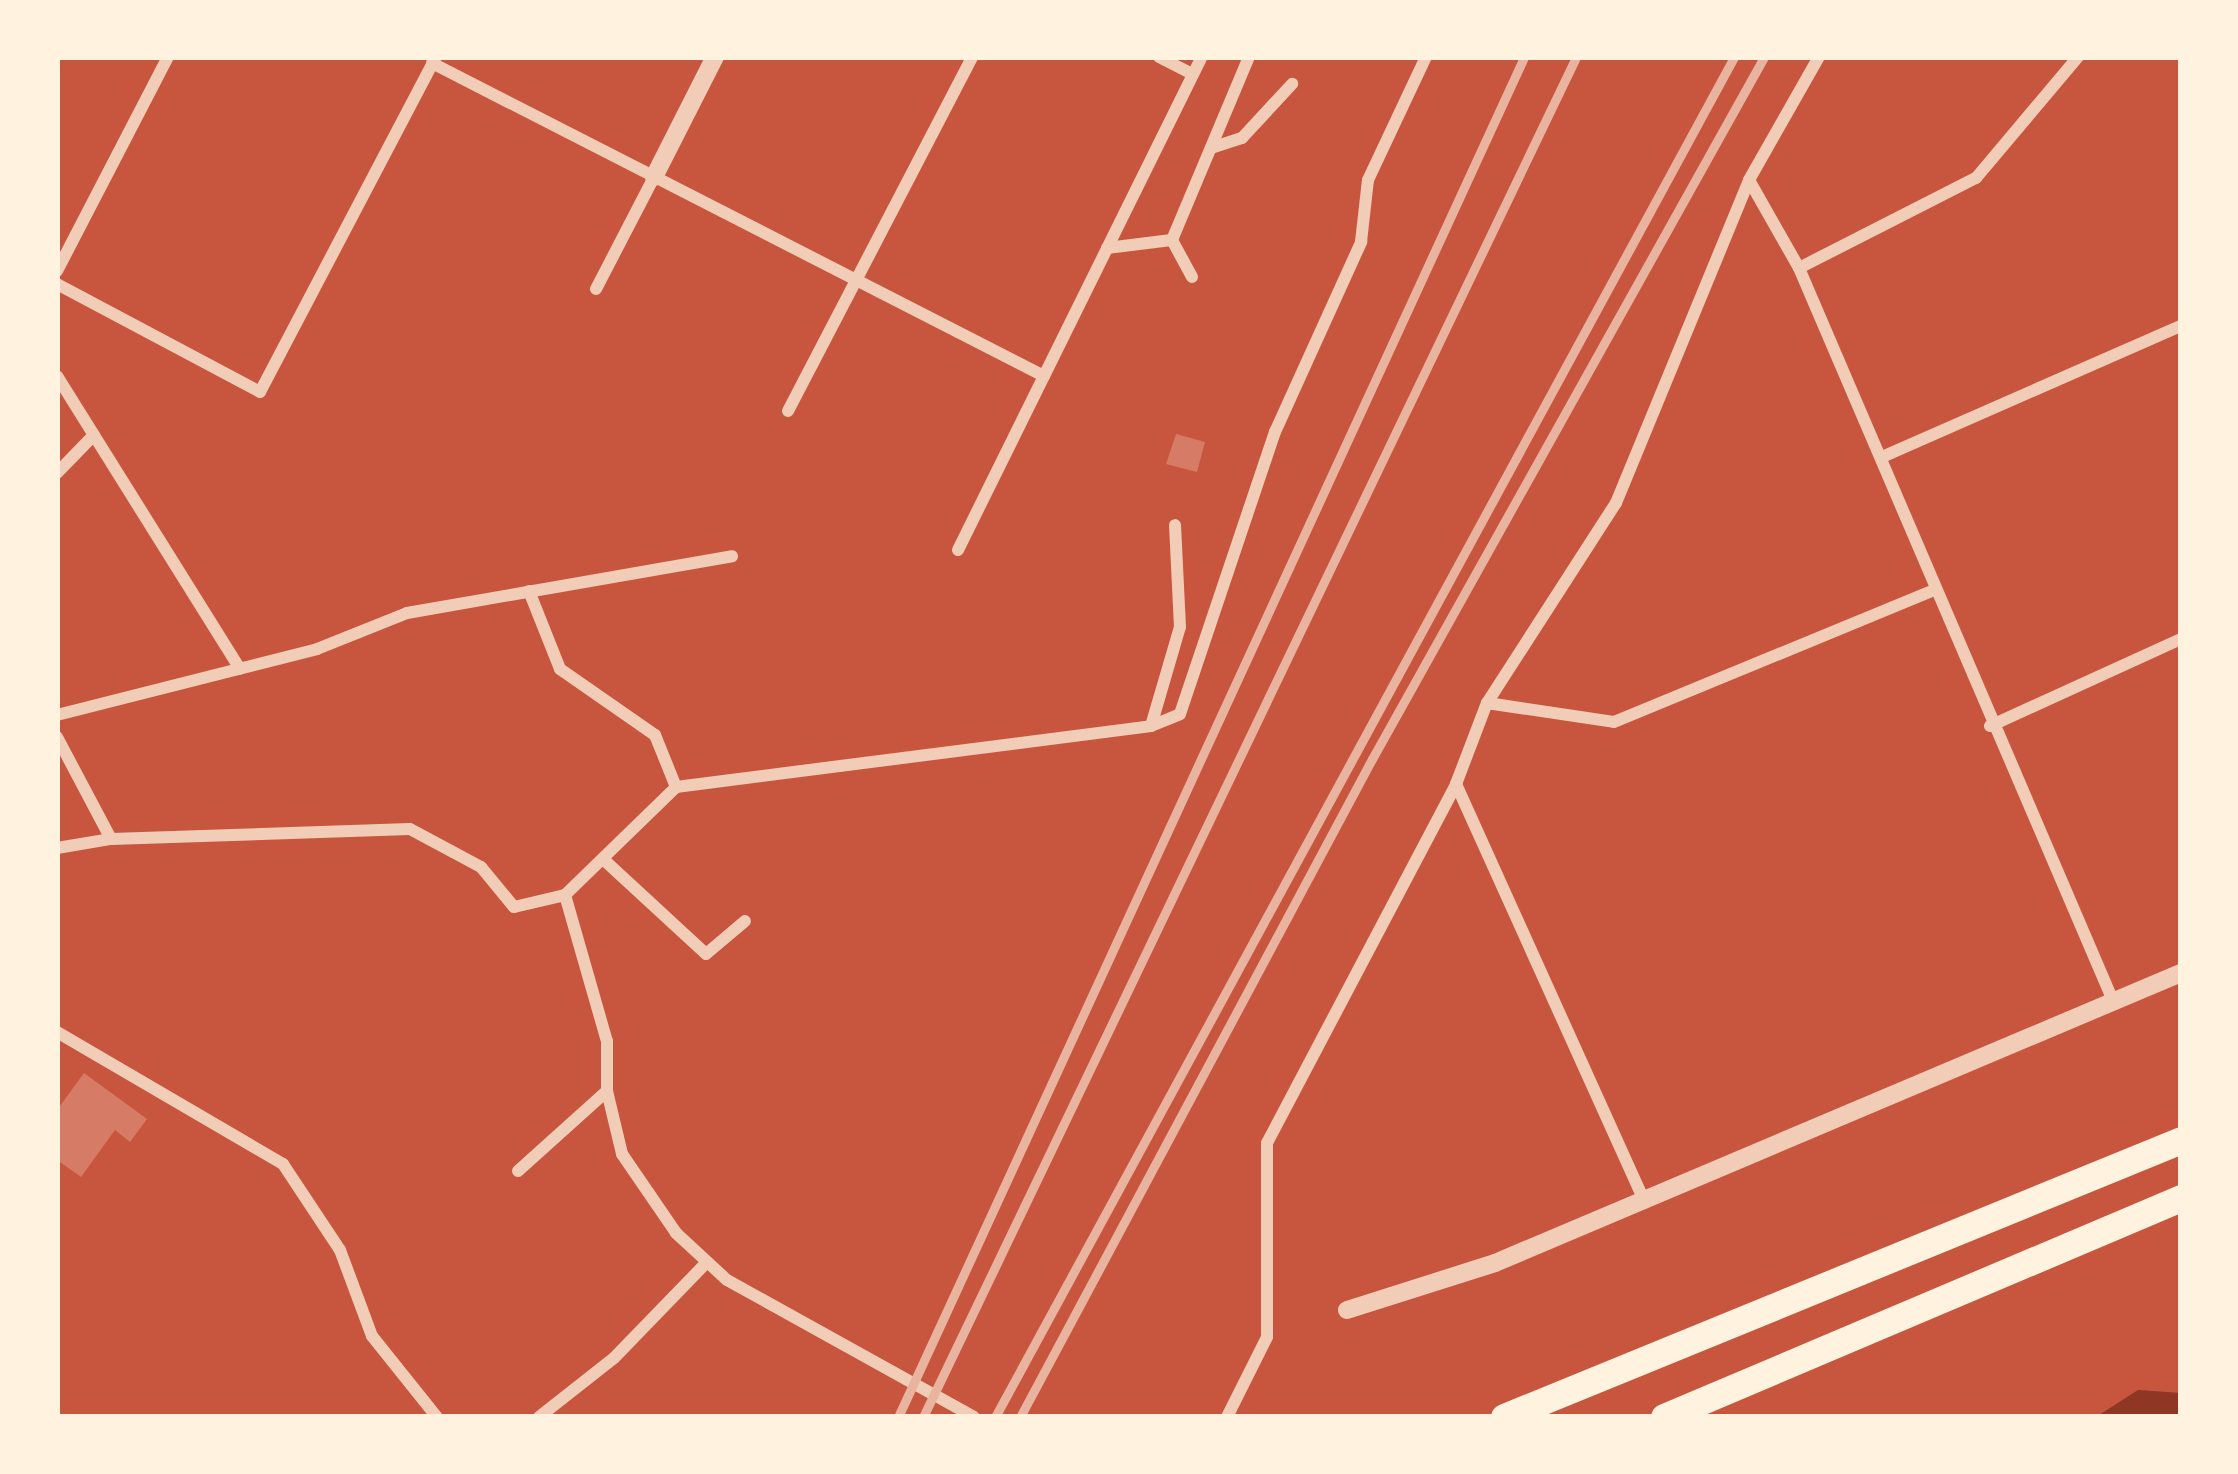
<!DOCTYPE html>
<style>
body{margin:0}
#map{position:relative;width:2238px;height:1474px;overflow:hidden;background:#c8553d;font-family:Literata,serif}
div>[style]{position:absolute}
.water>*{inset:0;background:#8f3625}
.building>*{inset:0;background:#d67c66}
.minor>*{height:12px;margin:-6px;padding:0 6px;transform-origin:6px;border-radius:6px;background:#f1ccb7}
.tertiary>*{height:18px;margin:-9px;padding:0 9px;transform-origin:9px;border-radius:9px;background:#f1ccb7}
.motorway>*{height:27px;margin:-13.5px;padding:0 13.5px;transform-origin:13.5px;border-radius:13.5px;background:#fff3e0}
.rail>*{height:9px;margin:-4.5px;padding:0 4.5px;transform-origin:4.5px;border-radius:4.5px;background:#e9b49f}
span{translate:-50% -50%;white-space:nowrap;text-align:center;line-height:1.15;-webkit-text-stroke:12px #fff3e0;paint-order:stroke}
.frame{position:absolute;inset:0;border:60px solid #fff3e0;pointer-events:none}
</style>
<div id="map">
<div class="water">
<div style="clip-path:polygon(2138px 1390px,2181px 1393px,2181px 1417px,2096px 1417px)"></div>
</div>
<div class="building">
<div style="clip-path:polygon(1176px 434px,1205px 442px,1197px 472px,1166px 464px)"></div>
<div style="clip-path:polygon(84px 1073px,147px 1119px,130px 1142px,115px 1130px,81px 1177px,57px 1160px,57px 1110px)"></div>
</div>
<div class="minor">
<div style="left:1159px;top:57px;width:38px;rotate:27deg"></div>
<div style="left:432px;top:63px;width:687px;rotate:27.09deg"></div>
<div style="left:1044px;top:376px;width:356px;rotate:-63.7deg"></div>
<div style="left:1211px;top:148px;width:33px;rotate:-18deg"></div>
<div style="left:1242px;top:138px;width:74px;rotate:-47.2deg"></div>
<div style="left:1749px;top:180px;width:101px;rotate:60.4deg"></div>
<div style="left:1799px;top:268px;width:800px;rotate:66.8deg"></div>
<div style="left:1172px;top:240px;width:42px;rotate:61.6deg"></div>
<div style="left:1107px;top:248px;width:65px;rotate:-7deg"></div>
<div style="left:1172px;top:240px;width:199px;rotate:-67.2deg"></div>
<div style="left:1799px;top:268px;width:199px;rotate:-27deg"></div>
<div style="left:1976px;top:178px;width:158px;rotate:-49.9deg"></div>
<div style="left:57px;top:271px;width:241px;rotate:-62.6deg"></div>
<div style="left:57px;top:284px;width:230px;rotate:28deg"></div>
<div style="left:260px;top:392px;width:377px;rotate:-62.3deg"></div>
<div style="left:596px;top:289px;width:126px;rotate:-62.6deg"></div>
<div style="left:57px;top:376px;width:345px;rotate:58deg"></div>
<div style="left:788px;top:411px;width:399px;rotate:-62.5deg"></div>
<div style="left:1882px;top:457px;width:326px;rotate:-23.7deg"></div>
<div style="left:57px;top:473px;width:53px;rotate:-45.8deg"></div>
<div style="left:958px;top:550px;width:194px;rotate:-63.7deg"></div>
<div style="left:529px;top:591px;width:84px;rotate:68.3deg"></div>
<div style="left:560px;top:669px;width:116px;rotate:34.8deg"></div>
<div style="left:655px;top:735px;width:56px;rotate:68deg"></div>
<div style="left:1487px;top:703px;width:128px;rotate:8.5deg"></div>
<div style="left:1614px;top:722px;width:347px;rotate:-22.4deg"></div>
<div style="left:57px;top:715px;width:268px;rotate:-14.2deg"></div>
<div style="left:317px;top:649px;width:97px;rotate:-21.8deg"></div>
<div style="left:407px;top:613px;width:330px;rotate:-9.9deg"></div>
<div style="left:1151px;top:726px;width:103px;rotate:-73.7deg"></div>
<div style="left:1180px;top:627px;width:102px;rotate:-92.8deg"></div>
<div style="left:1990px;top:726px;width:210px;rotate:-24.5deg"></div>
<div style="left:57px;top:737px;width:115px;rotate:62.1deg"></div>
<div style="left:1456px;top:784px;width:459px;rotate:65.7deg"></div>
<div style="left:57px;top:848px;width:55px;rotate:-9.5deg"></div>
<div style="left:111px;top:839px;width:299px;rotate:-1.9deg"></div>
<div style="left:410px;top:829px;width:81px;rotate:28.2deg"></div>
<div style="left:481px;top:867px;width:52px;rotate:50.5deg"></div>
<div style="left:514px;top:907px;width:52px;rotate:-13.2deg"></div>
<div style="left:565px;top:895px;width:152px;rotate:74deg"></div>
<div style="left:607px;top:1041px;width:50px;rotate:90deg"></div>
<div style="left:607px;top:1091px;width:65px;rotate:76.6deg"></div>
<div style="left:622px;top:1154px;width:96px;rotate:55.6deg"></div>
<div style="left:676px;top:1233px;width:69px;rotate:42.7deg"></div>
<div style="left:727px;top:1280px;width:282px;rotate:29deg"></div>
<div style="left:603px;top:859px;width:140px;rotate:42.7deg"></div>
<div style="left:706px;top:954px;width:51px;rotate:-40.2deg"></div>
<div style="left:565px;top:895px;width:155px;rotate:-44.2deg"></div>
<div style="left:676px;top:787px;width:479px;rotate:-7.3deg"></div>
<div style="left:1151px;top:726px;width:31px;rotate:-22deg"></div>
<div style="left:1180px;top:714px;width:298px;rotate:-71.4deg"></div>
<div style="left:1275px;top:432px;width:209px;rotate:-65.6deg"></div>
<div style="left:1361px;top:242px;width:62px;rotate:-83.6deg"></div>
<div style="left:1368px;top:180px;width:136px;rotate:-64.8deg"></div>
<div style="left:57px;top:1032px;width:262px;rotate:30.3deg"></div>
<div style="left:283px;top:1164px;width:103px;rotate:56.5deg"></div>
<div style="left:340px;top:1250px;width:92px;rotate:69.6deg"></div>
<div style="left:372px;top:1336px;width:104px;rotate:51.3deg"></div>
<div style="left:518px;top:1171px;width:120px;rotate:-42deg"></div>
<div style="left:539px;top:1417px;width:95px;rotate:-38.2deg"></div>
<div style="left:614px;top:1358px;width:132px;rotate:-45.9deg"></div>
<div style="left:1227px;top:1417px;width:89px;rotate:-63.4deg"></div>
<div style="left:1267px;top:1337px;width:194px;rotate:-90deg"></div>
<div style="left:1267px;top:1143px;width:406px;rotate:-62.2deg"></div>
<div style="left:1456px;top:784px;width:87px;rotate:-69.1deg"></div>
<div style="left:1487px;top:703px;width:238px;rotate:-57.2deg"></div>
<div style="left:1616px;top:503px;width:349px;rotate:-67.6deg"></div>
<div style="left:1749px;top:180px;width:142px;rotate:-60.4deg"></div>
</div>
<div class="tertiary">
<div style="left:654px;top:177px;width:135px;rotate:-63.1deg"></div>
<div style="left:1347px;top:1310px;width:155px;rotate:-17.6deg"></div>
<div style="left:1495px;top:1263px;width:745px;rotate:-22.92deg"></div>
</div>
<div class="motorway">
<div style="left:1504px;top:1417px;width:731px;rotate:-22.25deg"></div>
<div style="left:1664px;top:1417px;width:561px;rotate:-22.96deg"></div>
</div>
<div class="rail">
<div style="left:898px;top:1417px;width:1497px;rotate:-65.28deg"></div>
<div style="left:923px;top:1417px;width:1509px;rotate:-64.35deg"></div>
<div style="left:995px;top:1417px;width:1548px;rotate:-61.48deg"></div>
<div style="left:1020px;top:1417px;width:746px;rotate:-61.86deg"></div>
<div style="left:1372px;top:759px;width:804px;rotate:-60.82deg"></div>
</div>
<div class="frame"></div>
</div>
